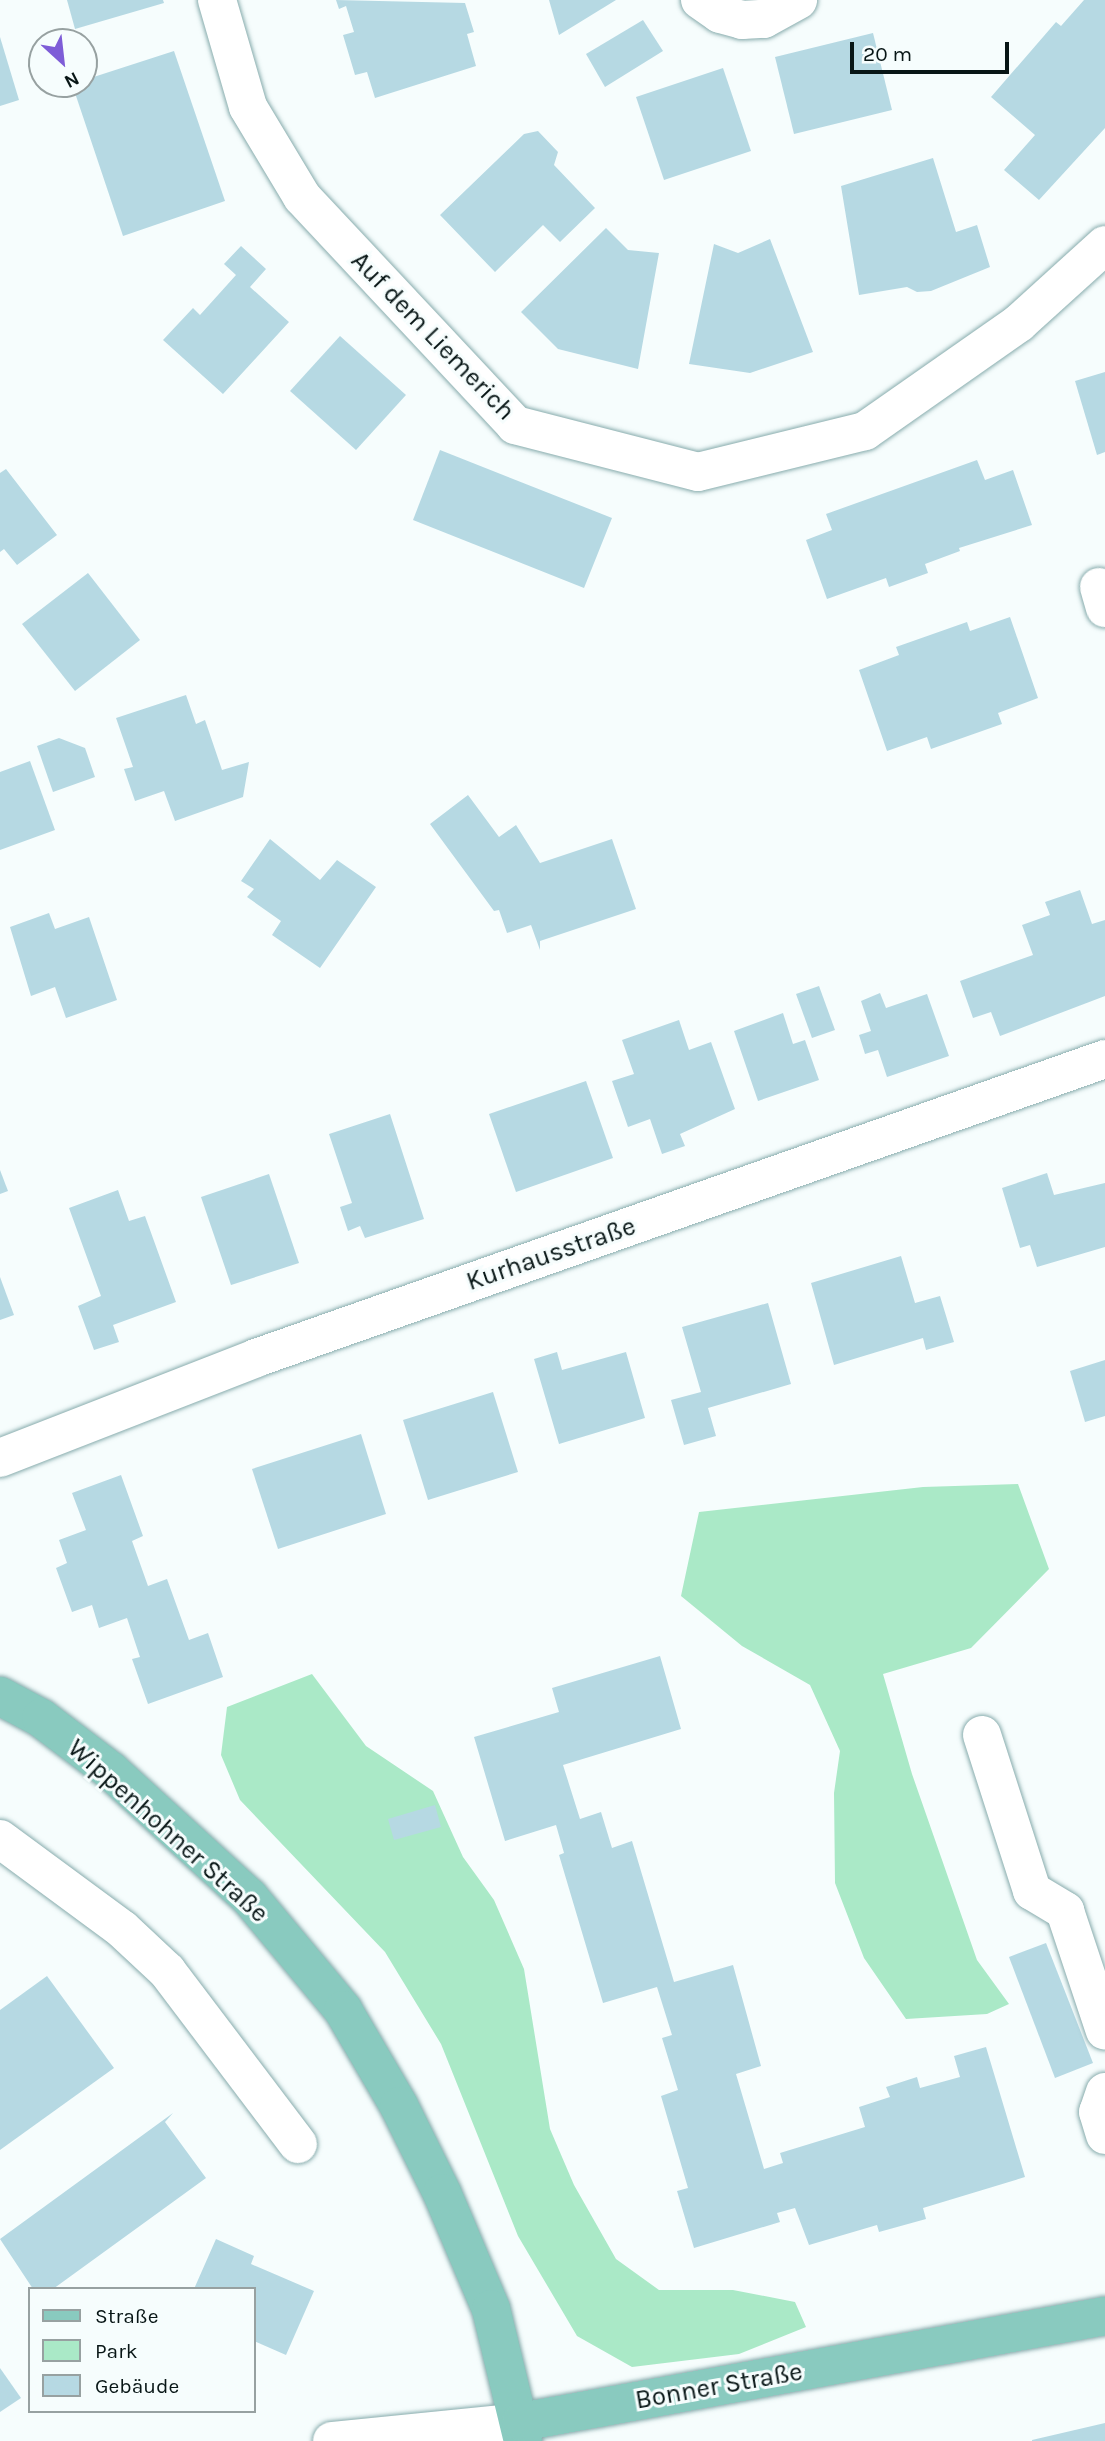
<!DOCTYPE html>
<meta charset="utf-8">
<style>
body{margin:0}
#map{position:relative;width:1105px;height:2441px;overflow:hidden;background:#f6fdfd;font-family:Karla,sans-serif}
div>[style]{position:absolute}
.green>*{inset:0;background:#aae9c7}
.building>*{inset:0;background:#b6d9e3}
.roads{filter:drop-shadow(0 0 2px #88acad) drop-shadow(0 0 2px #88acad)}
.minor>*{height:38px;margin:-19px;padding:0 19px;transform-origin:19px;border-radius:19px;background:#fff}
.major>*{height:38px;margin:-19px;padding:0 19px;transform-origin:19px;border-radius:19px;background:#89cabf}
span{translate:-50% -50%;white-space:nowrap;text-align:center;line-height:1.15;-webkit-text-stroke:6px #f6fdfd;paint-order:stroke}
.street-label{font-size:26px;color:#081616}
.legend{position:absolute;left:28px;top:2287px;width:228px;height:126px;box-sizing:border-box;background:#f6fdfd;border:2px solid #97a1a1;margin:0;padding:9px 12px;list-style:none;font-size:21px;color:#081616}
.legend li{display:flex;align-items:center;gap:14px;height:35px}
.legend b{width:35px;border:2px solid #97a1a1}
.north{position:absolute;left:28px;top:28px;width:70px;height:70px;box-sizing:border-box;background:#f6fdfd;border:2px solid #97a1a1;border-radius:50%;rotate:153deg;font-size:19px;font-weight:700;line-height:28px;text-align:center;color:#081616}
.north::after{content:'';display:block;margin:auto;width:24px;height:32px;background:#7e5dd7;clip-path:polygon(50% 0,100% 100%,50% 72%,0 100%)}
.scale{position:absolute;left:850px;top:42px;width:159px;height:32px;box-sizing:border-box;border:4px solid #081616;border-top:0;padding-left:9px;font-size:21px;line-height:24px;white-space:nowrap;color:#081616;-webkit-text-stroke:5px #f6fdfd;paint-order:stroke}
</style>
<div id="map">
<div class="green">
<div style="clip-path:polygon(1018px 1484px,1049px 1569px,971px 1648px,883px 1674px,912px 1774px,977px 1960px,1009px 2004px,987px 2014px,906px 2019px,864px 1958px,835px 1883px,834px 1793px,840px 1751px,810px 1685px,742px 1646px,681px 1596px,699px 1512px,923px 1487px)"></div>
<div style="clip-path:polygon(312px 1674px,366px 1746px,433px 1791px,463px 1857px,494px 1900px,524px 1969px,550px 2129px,574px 2185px,616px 2259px,659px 2290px,733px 2290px,795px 2302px,806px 2327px,739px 2354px,632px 2367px,577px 2336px,518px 2236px,441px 2044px,385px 1952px,240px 1800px,221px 1755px,227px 1707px)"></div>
</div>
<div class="building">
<div style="clip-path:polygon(67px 0,163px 0,164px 3px,75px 29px)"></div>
<div style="clip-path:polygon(336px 0,465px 3px,474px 32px,467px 34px,476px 66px,375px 98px,367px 72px,355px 75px,343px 35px,354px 32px,346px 6px,339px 9px)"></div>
<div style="clip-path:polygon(549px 0,616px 0,559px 35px)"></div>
<div style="clip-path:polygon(1084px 0,1105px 0,1105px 128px,1039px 200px,1004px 170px,1035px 135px,991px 97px,1056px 22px,1061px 26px)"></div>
<div style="clip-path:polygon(643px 20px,663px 51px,605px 87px,586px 54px)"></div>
<div style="clip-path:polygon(873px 33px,892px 110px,794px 134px,775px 57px)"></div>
<div style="clip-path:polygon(0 37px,19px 100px,0 106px)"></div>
<div style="clip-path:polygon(174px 51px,225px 201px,123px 236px,72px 84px)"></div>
<div style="clip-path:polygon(723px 68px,751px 151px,664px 180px,636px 97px)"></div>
<div style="clip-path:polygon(538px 131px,558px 152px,554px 165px,595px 208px,560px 242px,543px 225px,495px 272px,440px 215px,524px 134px)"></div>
<div style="clip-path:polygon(933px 158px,956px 232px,977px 225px,990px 267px,931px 291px,917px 292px,907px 287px,859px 295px,841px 186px)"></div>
<div style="clip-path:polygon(606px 228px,628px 250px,659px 253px,638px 369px,558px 349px,521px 312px)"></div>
<div style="clip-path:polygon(770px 239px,813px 352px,750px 373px,689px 364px,714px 244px,738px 253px)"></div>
<div style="clip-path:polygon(241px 246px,266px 269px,250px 287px,289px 322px,223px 394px,163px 340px,193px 308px,200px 315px,236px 275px,224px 264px)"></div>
<div style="clip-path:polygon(340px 336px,406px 395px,356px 450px,290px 391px)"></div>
<div style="clip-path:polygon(1105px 372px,1105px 452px,1097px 455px,1075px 381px)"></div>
<div style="clip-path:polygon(440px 450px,612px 518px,584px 588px,413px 520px)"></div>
<div style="clip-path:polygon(977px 460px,985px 480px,1013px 470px,1032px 525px,959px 548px,960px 551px,925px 564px,928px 573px,889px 587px,886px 578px,827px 599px,806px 540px,832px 530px,826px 514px)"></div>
<div style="clip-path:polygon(6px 469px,57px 535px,17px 565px,4px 549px,0 552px,0 473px)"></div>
<div style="clip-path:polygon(88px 573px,140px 640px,75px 691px,22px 624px)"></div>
<div style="clip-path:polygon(1010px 617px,1038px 698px,998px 713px,1002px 724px,931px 749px,927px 737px,887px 751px,859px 670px,899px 655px,896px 647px,967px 622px,970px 631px)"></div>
<div style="clip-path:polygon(186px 695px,196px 724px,205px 720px,222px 770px,249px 762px,243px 797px,175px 821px,164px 791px,135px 801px,124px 769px,133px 767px,116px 718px)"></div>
<div style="clip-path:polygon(59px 738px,85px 748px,95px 777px,53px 792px,37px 746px)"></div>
<div style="clip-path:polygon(30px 761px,55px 830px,0 850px,0 772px)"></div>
<div style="clip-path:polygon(468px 795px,499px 837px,516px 825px,540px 863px,612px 839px,636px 909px,540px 941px,540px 950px,531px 925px,507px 933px,499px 910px,494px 911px,430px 824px)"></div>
<div style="clip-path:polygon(270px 839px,320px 880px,337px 860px,376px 887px,320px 968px,272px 935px,281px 921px,247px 897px,254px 889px,241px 881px)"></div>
<div style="clip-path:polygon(1080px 890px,1092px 924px,1105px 920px,1105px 996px,1000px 1036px,991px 1012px,973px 1018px,960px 981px,1033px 955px,1022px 925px,1050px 915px,1045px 902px)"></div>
<div style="clip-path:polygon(49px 913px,55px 929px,89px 917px,117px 1000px,66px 1018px,55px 987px,31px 996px,10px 927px)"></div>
<div style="clip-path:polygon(819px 986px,835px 1030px,812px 1038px,796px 994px)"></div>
<div style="clip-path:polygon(880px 993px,886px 1008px,927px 994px,949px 1056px,887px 1077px,878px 1050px,865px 1054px,859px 1035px,871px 1031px,861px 1001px)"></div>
<div style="clip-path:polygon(783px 1013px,793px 1044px,805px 1040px,819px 1080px,758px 1101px,734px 1031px)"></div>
<div style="clip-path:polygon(679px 1020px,689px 1050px,711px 1042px,735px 1109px,680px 1134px,685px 1146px,662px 1154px,650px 1119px,628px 1127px,612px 1081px,634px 1074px,622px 1040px)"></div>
<div style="clip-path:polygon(586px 1081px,613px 1158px,516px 1192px,489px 1114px)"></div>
<div style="clip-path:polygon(390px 1114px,424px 1219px,365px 1238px,360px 1226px,348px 1231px,340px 1207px,352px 1203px,329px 1134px)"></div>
<div style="clip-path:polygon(0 1170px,8px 1191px,0 1194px)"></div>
<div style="clip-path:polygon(1047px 1173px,1054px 1195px,1105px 1183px,1105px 1247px,1037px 1267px,1030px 1245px,1020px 1248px,1002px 1188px)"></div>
<div style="clip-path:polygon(269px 1174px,299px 1263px,231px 1285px,201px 1197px)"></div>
<div style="clip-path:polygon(118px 1190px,129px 1221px,145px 1216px,176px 1302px,113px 1325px,119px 1342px,94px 1350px,78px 1306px,101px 1296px,69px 1208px)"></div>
<div style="clip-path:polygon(901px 1256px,915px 1303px,940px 1296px,954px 1342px,926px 1350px,923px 1338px,834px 1365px,811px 1283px)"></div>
<div style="clip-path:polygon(0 1277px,14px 1315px,0 1320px)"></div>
<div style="clip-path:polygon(768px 1303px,791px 1384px,708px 1408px,716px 1436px,684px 1445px,671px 1400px,701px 1392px,682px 1327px)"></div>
<div style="clip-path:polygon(557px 1352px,562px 1370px,626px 1352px,645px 1418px,559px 1444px,534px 1359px)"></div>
<div style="clip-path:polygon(1105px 1360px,1105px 1416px,1085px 1422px,1070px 1371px)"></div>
<div style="clip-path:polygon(493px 1392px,518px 1472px,428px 1500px,403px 1420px)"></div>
<div style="clip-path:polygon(361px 1434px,386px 1514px,278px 1549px,252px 1469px)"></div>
<div style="clip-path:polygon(121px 1475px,143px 1536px,132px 1541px,148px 1586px,167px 1579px,189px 1640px,208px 1633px,223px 1677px,148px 1704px,132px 1659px,140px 1657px,127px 1618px,99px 1628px,92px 1605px,72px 1612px,56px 1568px,67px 1563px,59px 1540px,86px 1530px,72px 1493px)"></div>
<div style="clip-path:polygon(660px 1656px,681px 1729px,563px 1765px,580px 1819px,601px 1812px,612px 1848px,632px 1841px,674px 1982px,733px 1965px,761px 2066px,736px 2074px,764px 2169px,783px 2163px,780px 2153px,865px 2127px,859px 2107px,890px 2097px,886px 2087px,917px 2077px,920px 2088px,960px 2077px,954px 2056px,986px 2047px,1025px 2177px,923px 2208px,926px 2219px,879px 2232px,877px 2225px,809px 2245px,795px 2208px,777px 2213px,780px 2222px,694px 2248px,677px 2191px,688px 2188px,661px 2096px,678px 2090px,662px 2038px,672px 2035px,657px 1987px,603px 2003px,559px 1855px,564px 1853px,556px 1825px,505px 1841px,474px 1737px,559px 1712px,552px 1688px)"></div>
<div style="clip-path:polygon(435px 1805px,441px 1827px,394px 1840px,388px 1819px)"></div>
<div style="clip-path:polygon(1046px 1943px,1093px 2063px,1055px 2078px,1009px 1957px)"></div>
<div style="clip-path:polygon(47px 1976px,114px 2068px,0 2150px,0 2010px)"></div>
<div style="clip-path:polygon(173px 2113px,165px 2122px,206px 2178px,53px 2289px,33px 2289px,0 2239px)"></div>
<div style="clip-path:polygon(216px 2239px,254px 2256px,251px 2264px,314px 2291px,286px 2355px,254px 2341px,254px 2289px,194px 2289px)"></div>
<div style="clip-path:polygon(0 2368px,21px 2398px,0 2412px)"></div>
<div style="clip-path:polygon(1105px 2423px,1105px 2441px,1032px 2441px,1032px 2440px)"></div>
</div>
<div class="roads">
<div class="minor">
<div style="left:217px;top:0;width:111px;rotate:73.8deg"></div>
<div style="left:248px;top:107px;width:105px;rotate:59deg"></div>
<div style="left:302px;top:197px;width:312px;rotate:46.9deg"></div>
<div style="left:515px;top:425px;width:189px;rotate:14.4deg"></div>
<div style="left:698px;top:472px;width:172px;rotate:-13.8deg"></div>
<div style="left:865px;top:431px;width:188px;rotate:-35deg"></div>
<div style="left:1019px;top:323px;width:116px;rotate:-42.2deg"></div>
<div style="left:700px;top:0;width:24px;rotate:35deg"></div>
<div style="left:720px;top:14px;width:23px;rotate:15deg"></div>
<div style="left:742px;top:20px;width:22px;rotate:-3deg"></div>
<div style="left:764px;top:19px;width:39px;rotate:-29deg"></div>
<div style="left:1099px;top:587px;width:22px;rotate:74deg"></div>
<div style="left:0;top:1458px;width:275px;rotate:-21.3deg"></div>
<div style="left:256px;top:1358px;width:900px;rotate:-19.4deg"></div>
<div style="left:982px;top:1735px;width:164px;rotate:72.2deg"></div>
<div style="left:1032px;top:1891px;width:39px;rotate:31deg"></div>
<div style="left:1065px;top:1911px;width:126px;rotate:71.6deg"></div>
<div style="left:0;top:1839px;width:152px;rotate:36.4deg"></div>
<div style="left:122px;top:1929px;width:62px;rotate:43deg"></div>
<div style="left:167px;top:1971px;width:217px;rotate:52.9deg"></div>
<div style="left:1105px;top:2092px;width:21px;rotate:109deg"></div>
<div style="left:1098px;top:2112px;width:24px;rotate:73deg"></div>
<div style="left:332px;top:2441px;width:190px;rotate:-5.7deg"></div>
</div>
<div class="major">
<div style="left:0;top:1696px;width:47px;rotate:28.2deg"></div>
<div style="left:41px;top:1718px;width:88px;rotate:37.1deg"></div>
<div style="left:111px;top:1771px;width:187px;rotate:42.4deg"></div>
<div style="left:249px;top:1897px;width:147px;rotate:50.2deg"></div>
<div style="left:343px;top:2010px;width:111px;rotate:59.7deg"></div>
<div style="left:399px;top:2106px;width:97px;rotate:63.7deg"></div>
<div style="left:442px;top:2193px;width:126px;rotate:67.1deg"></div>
<div style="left:491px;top:2309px;width:136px;rotate:76.4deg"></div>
<div style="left:521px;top:2422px;width:594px;rotate:-10.29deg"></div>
</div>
</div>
<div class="street-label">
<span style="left:433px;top:336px;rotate:46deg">Auf dem Liemerich</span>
<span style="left:551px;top:1254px;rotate:-19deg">Kurhausstraße</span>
<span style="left:168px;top:1831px;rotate:42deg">Wippenhohner Straße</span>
<span style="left:719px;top:2386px;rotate:-10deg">Bonner Straße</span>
</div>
<ul class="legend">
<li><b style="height:9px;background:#89cabf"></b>Straße</li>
<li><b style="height:19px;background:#aae9c7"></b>Park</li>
<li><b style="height:19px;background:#b6d9e3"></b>Gebäude</li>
</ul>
<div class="north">N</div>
<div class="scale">20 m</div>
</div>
